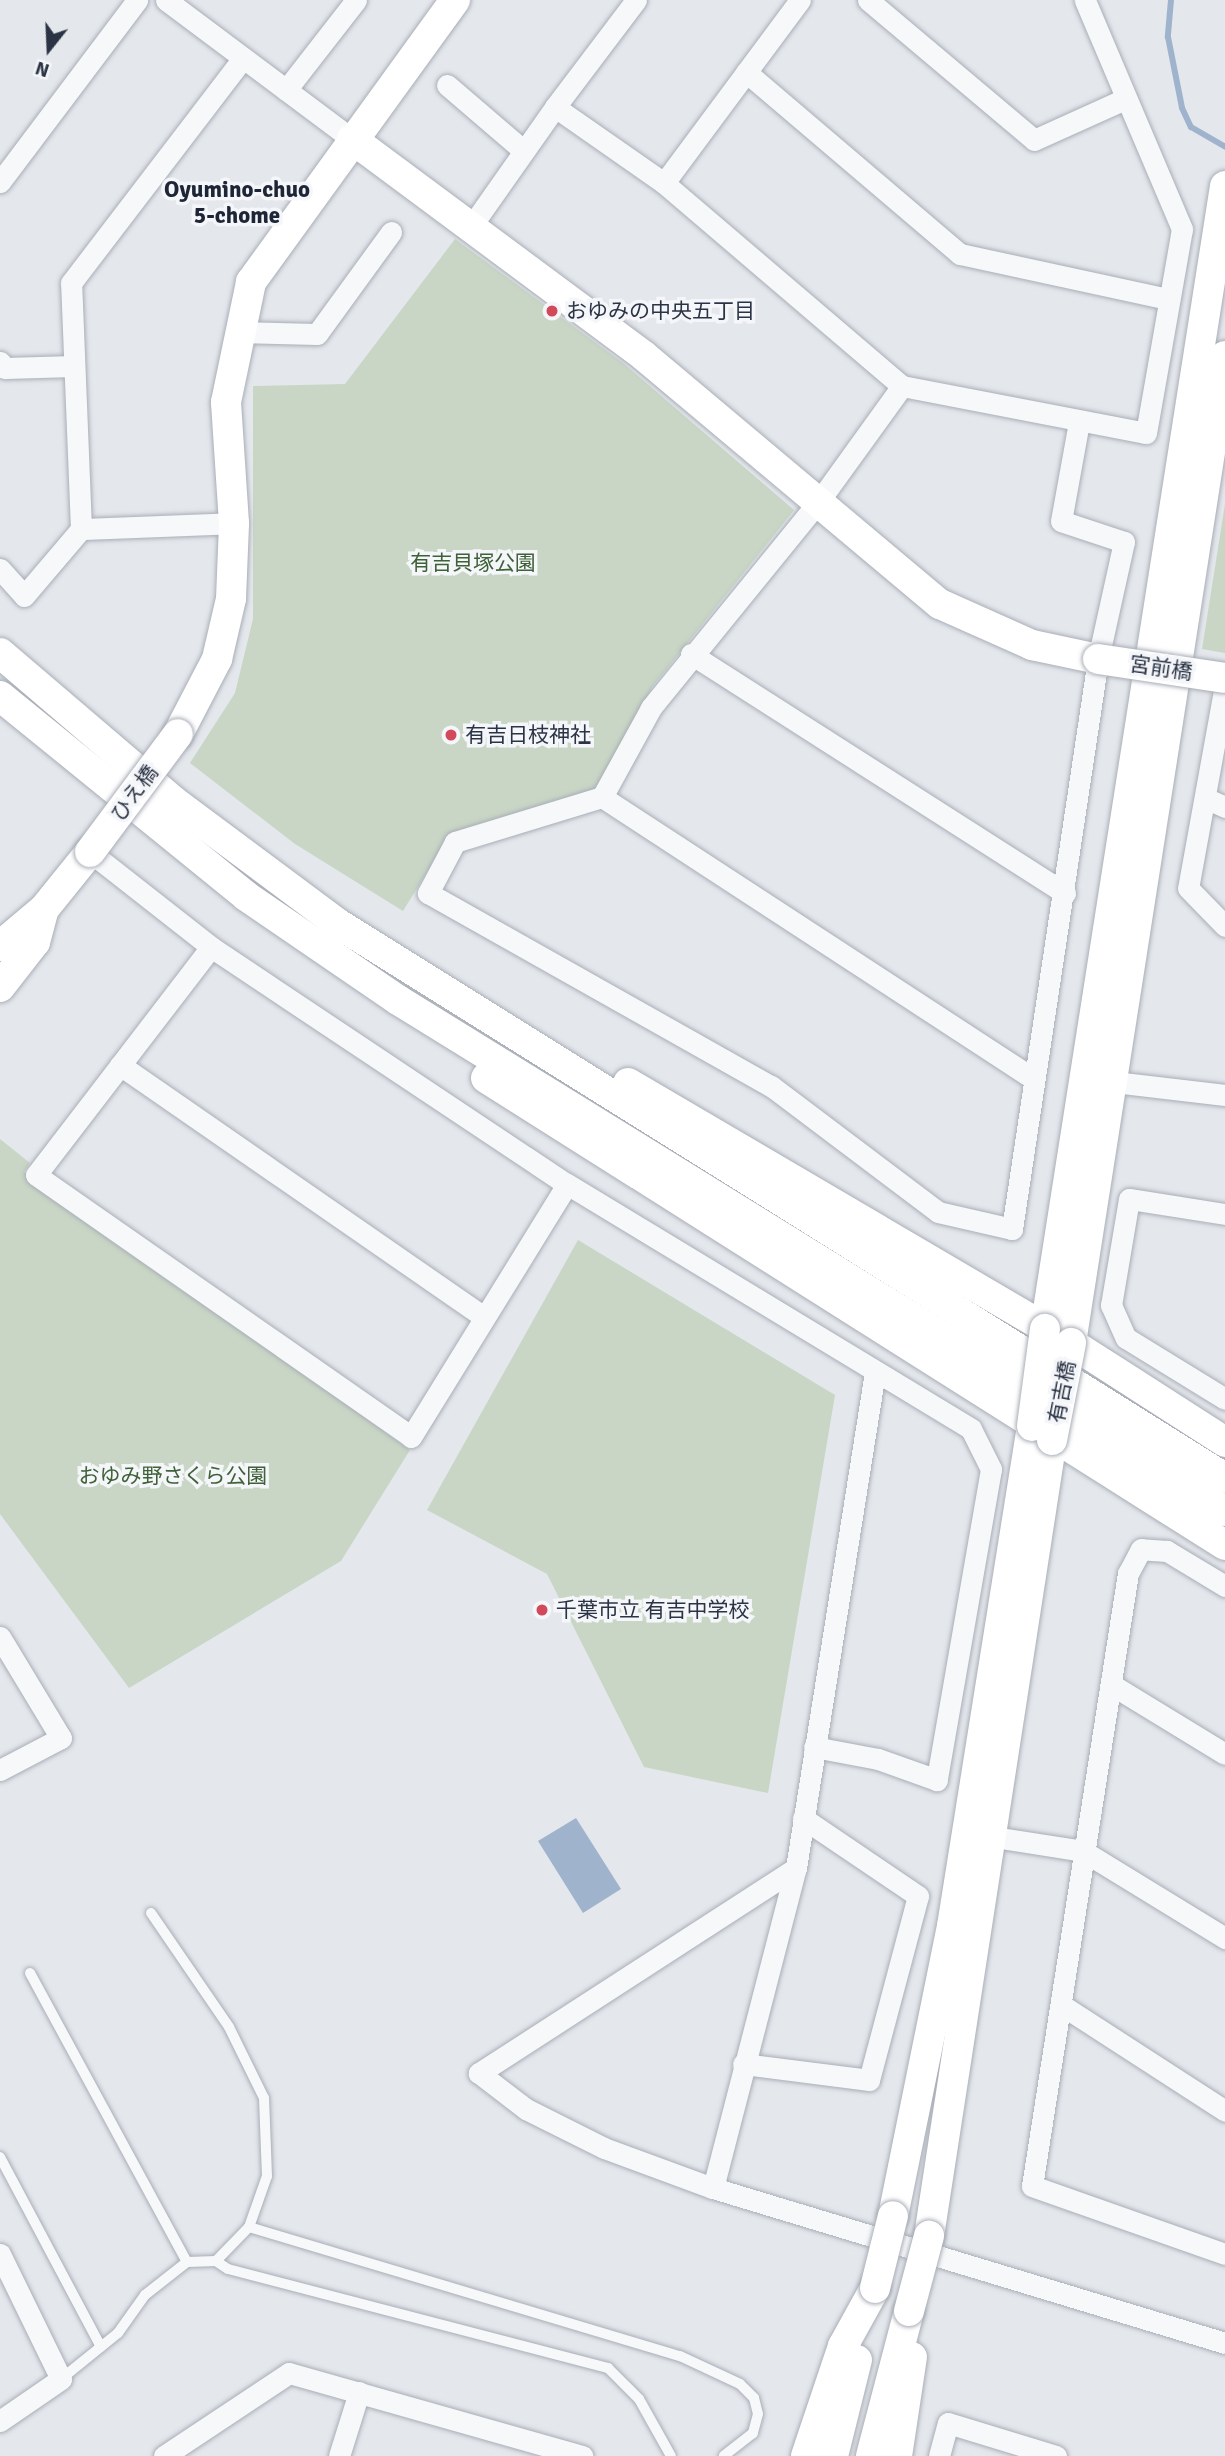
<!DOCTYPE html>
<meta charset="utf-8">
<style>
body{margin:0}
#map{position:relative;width:1225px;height:2456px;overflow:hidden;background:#e4e7ec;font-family:Signika,"Noto Sans JP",sans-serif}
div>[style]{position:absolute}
.green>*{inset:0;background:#c9d6c5}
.water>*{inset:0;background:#9fb4cc}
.stream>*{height:6px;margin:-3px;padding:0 3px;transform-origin:3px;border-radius:3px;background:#9fb4cc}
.roads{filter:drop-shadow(0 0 2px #a9aeb7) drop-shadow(0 0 2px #a9aeb7)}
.lane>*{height:10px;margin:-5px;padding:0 5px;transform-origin:5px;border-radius:5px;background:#f7f8fa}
.street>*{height:21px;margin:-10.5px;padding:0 10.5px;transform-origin:10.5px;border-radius:10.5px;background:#f7f8fa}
.secondary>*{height:30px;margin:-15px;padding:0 15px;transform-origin:15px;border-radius:15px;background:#fff}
.bridges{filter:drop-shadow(0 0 2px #a9aeb7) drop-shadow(0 0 2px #a9aeb7)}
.secondary-bridge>*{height:30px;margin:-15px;padding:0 15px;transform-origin:15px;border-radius:15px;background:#fff}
.dots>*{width:19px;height:19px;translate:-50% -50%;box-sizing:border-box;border:4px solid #f4f6f9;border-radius:50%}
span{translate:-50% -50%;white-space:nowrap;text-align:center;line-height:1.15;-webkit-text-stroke:7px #f4f6f9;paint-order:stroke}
.poi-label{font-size:21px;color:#2b3445}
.left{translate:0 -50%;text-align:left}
.park-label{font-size:21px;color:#3f6138}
.street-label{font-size:21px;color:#2b3445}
.neighbourhood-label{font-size:23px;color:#1d2536;font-weight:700}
.north{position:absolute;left:14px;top:14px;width:70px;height:70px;-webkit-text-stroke:5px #f4f6f9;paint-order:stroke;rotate:198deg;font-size:19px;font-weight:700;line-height:28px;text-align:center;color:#2b3445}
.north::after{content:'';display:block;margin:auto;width:24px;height:32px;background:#2b3445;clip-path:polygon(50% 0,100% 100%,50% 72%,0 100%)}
</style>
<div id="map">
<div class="green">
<div style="clip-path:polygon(455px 239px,623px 363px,794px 510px,653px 686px,592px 795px,451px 833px,403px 911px,295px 844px,190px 763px,235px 693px,253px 619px,253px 386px,345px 384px)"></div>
<div style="clip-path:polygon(1225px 504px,1225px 653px,1202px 649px)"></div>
<div style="clip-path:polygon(0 1139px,30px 1163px,24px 1172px,410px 1450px,341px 1561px,129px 1688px,0 1514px)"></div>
<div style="clip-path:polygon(578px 1240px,835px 1395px,768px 1793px,644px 1767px,547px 1574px,427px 1510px)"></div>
</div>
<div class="water">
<div style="clip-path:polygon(576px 1818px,621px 1889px,583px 1913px,538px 1841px)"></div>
</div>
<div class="stream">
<div style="left:1171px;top:0;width:37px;rotate:95deg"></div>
<div style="left:1168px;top:37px;width:72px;rotate:78.8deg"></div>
<div style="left:1182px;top:108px;width:21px;rotate:65deg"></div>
<div style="left:1191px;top:127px;width:39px;rotate:30deg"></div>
</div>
<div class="roads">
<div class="lane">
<div style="left:151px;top:1913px;width:138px;rotate:55.6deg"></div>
<div style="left:229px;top:2027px;width:79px;rotate:63.8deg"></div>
<div style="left:264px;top:2098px;width:78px;rotate:87.8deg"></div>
<div style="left:267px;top:2176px;width:54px;rotate:109.4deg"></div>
<div style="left:30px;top:1973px;width:329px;rotate:61.5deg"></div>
<div style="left:0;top:2157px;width:215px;rotate:62deg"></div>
<div style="left:216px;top:2261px;width:14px;rotate:34deg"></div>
<div style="left:228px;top:2269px;width:393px;rotate:14.6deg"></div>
<div style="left:608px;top:2368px;width:44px;rotate:45deg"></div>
<div style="left:639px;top:2399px;width:65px;rotate:60.7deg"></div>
<div style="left:61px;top:2379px;width:73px;rotate:-38.9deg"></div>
<div style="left:118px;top:2333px;width:47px;rotate:-54.6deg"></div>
<div style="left:145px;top:2295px;width:53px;rotate:-38.2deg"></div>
<div style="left:187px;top:2262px;width:29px;rotate:-2deg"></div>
<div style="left:216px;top:2261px;width:47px;rotate:-45.9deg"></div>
<div style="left:249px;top:2227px;width:450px;rotate:16.7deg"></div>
<div style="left:680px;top:2356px;width:66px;rotate:25deg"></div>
<div style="left:740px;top:2384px;width:20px;rotate:45deg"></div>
<div style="left:754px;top:2398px;width:16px;rotate:76deg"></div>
<div style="left:758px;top:2414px;width:20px;rotate:105deg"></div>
<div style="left:753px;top:2433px;width:37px;rotate:142deg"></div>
</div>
<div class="street">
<div style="left:166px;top:0;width:232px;rotate:36.8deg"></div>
<div style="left:636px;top:0;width:134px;rotate:127.1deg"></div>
<div style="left:555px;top:107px;width:133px;rotate:34.9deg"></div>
<div style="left:664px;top:183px;width:313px;rotate:40.5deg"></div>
<div style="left:902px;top:386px;width:248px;rotate:10.9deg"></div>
<div style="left:1146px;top:433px;width:207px;rotate:-80deg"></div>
<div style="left:1182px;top:229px;width:249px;rotate:-113deg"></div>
<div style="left:868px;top:0;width:217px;rotate:40.1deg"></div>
<div style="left:1034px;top:140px;width:100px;rotate:-24.3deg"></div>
<div style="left:746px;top:72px;width:281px;rotate:40.4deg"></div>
<div style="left:960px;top:254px;width:214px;rotate:12.2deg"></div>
<div style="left:447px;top:85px;width:101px;rotate:40.6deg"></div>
<div style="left:286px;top:90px;width:114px;rotate:-52.1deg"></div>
<div style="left:0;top:182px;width:228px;rotate:-53deg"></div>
<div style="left:664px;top:183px;width:228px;rotate:-53.4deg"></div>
<div style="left:470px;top:228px;width:148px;rotate:-54.9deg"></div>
<div style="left:237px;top:332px;width:80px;rotate:1.4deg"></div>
<div style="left:317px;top:334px;width:126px;rotate:-54deg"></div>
<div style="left:0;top:362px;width:8px;rotate:50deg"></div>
<div style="left:5px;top:368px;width:69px;rotate:-1.7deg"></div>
<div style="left:902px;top:386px;width:142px;rotate:125.8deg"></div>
<div style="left:819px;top:501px;width:267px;rotate:129.1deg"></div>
<div style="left:651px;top:708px;width:102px;rotate:118.8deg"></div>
<div style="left:602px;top:797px;width:154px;rotate:163deg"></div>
<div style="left:455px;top:842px;width:58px;rotate:117.9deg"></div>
<div style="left:428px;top:893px;width:394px;rotate:29.4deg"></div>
<div style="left:771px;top:1086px;width:209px;rotate:37deg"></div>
<div style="left:938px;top:1212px;width:76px;rotate:12.9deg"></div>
<div style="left:1012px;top:1229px;width:576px;rotate:-81.42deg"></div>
<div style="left:1098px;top:659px;width:120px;rotate:-77.5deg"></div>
<div style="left:1124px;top:542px;width:66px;rotate:-161.6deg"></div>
<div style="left:1061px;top:521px;width:101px;rotate:-79.7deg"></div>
<div style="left:81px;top:529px;width:246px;rotate:-92.3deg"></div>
<div style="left:71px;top:283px;width:283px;rotate:-52.6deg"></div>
<div style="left:0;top:569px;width:36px;rotate:48deg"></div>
<div style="left:24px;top:596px;width:88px;rotate:-49.6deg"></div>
<div style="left:81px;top:529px;width:153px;rotate:-2.2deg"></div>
<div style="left:691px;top:654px;width:444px;rotate:32.6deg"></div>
<div style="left:1225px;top:685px;width:206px;rotate:100.3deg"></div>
<div style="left:1188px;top:888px;width:53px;rotate:45.8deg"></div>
<div style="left:602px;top:797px;width:516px;rotate:33.14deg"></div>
<div style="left:1205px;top:798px;width:22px;rotate:24deg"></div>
<div style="left:90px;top:852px;width:154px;rotate:38.1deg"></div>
<div style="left:211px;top:947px;width:428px;rotate:33.7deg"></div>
<div style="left:567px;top:1184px;width:472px;rotate:31.2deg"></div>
<div style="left:971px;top:1429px;width:45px;rotate:63.4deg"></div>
<div style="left:991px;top:1469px;width:316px;rotate:99.9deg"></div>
<div style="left:937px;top:1780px;width:63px;rotate:-160.4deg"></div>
<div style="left:878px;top:1759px;width:65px;rotate:-169.4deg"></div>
<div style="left:211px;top:947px;width:287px;rotate:127.5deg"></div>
<div style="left:36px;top:1175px;width:457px;rotate:34.9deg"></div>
<div style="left:411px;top:1437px;width:297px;rotate:-58.3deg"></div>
<div style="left:120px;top:1065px;width:443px;rotate:34.7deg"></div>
<div style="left:1114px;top:1082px;width:112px;rotate:6.7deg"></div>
<div style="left:1225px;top:1214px;width:97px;rotate:-171.1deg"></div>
<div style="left:1129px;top:1199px;width:108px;rotate:99.6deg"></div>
<div style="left:1111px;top:1305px;width:36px;rotate:66deg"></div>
<div style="left:1126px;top:1338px;width:116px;rotate:31.6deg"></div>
<div style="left:1225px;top:1586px;width:68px;rotate:-148.9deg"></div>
<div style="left:1167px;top:1551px;width:26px;rotate:-176deg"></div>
<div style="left:1141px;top:1549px;width:27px;rotate:118deg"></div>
<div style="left:1128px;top:1573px;width:620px;rotate:98.9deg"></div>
<div style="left:1032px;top:2186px;width:205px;rotate:19.4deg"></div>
<div style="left:0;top:1637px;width:118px;rotate:58.9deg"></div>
<div style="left:61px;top:1738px;width:69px;rotate:152.3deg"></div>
<div style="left:1112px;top:1685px;width:132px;rotate:31.4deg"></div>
<div style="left:994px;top:1837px;width:90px;rotate:8.9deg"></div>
<div style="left:1083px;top:1851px;width:167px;rotate:31.5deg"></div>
<div style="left:796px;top:1868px;width:378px;rotate:147.1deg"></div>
<div style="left:479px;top:2073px;width:59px;rotate:37.5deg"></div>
<div style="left:526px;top:2109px;width:87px;rotate:26.6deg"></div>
<div style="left:604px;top:2148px;width:116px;rotate:20.2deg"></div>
<div style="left:713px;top:2188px;width:535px;rotate:16.84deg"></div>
<div style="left:1063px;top:2006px;width:193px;rotate:32.9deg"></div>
<div style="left:743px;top:2064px;width:127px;rotate:7.2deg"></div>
<div style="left:869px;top:2080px;width:190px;rotate:-75.1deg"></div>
<div style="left:918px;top:1896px;width:139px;rotate:-145.9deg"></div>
<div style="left:713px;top:2188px;width:331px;rotate:-75.5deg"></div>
<div style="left:796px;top:1868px;width:502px;rotate:-80.95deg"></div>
<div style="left:0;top:2254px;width:139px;rotate:64deg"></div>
<div style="left:61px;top:2379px;width:74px;rotate:145.5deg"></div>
<div style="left:164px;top:2456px;width:150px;rotate:-33.6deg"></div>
<div style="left:289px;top:2373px;width:305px;rotate:15.8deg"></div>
<div style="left:339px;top:2456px;width:67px;rotate:-72.6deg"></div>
<div style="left:939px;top:2456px;width:34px;rotate:-75deg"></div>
<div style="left:948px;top:2423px;width:113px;rotate:17deg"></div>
</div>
<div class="secondary">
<div style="left:352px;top:139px;width:364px;rotate:36.6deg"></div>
<div style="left:644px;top:356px;width:386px;rotate:40deg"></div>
<div style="left:940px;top:604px;width:101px;rotate:24deg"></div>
<div style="left:1032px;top:645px;width:67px;rotate:12deg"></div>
<div style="left:0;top:653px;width:226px;rotate:40.5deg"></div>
<div style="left:172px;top:800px;width:206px;rotate:36.7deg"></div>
<div style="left:337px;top:923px;width:1047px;rotate:32.01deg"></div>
<div style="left:0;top:696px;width:317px;rotate:39.1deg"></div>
<div style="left:246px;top:896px;width:184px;rotate:34.4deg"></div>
<div style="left:398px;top:1000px;width:972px;rotate:31.71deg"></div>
<div style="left:178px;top:734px;width:85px;rotate:-62.5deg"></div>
<div style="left:217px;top:659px;width:62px;rotate:-76.9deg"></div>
<div style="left:231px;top:599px;width:76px;rotate:-87.7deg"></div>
<div style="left:234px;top:523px;width:121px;rotate:-93.8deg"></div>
<div style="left:226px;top:402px;width:123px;rotate:-78.2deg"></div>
<div style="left:251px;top:282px;width:348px;rotate:-54.1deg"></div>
<div style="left:0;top:946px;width:57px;rotate:-40.1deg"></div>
<div style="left:44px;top:909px;width:73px;rotate:-51.1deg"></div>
<div style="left:0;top:987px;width:57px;rotate:-52.1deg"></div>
<div style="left:35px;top:942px;width:34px;rotate:-75deg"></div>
<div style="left:486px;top:1078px;width:874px;rotate:32.29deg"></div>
<div style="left:628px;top:1083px;width:514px;rotate:30.41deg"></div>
<div style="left:1071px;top:1343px;width:183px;rotate:32.7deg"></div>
<div style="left:1045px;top:1329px;width:1157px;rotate:-81.05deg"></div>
<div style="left:1071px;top:1343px;width:999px;rotate:-81.13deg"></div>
<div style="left:893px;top:2216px;width:296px;rotate:-78.5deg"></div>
<div style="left:952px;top:1926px;width:506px;rotate:-80.91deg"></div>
<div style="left:929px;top:2236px;width:805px;rotate:-81.22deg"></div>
<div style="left:806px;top:2456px;width:116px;rotate:-71.4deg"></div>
<div style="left:843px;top:2346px;width:66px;rotate:-61.1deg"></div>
<div style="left:833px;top:2456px;width:99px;rotate:-76deg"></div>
<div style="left:871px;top:2456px;width:150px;rotate:-75.3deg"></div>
<div style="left:897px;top:2456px;width:100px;rotate:-81.4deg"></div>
</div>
</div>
<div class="bridges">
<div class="secondary-bridge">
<div style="left:1098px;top:659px;width:128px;rotate:8.5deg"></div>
<div style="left:90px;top:852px;width:147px;rotate:-53.3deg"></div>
<div style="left:1032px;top:1426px;width:98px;rotate:-82.4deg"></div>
<div style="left:1052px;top:1440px;width:99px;rotate:-78.9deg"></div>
<div style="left:875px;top:2288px;width:74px;rotate:-76deg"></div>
<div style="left:909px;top:2311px;width:78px;rotate:-75.1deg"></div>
</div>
</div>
<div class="dots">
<div style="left:552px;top:311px;background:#d1495b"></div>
<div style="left:451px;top:735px;background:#d1495b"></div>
<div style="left:542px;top:1610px;background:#d1495b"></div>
</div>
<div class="poi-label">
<span class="left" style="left:566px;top:311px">おゆみの中央五丁目</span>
<span class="left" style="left:465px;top:735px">有吉日枝神社</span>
<span class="left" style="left:556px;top:1610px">千葉市立 有吉中学校</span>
</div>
<div class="park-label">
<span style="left:473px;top:563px">有吉貝塚公園</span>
<span style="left:173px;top:1476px">おゆみ野さくら公園</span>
</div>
<div class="street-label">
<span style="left:1161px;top:668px;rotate:8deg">宮前橋</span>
<span style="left:134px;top:793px;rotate:-53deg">ひえ橋</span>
<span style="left:1062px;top:1392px;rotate:-79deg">有吉橋</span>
</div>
<div class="neighbourhood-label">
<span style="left:237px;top:203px">Oyumino-chuo<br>5-chome</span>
</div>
<div class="north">N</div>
</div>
